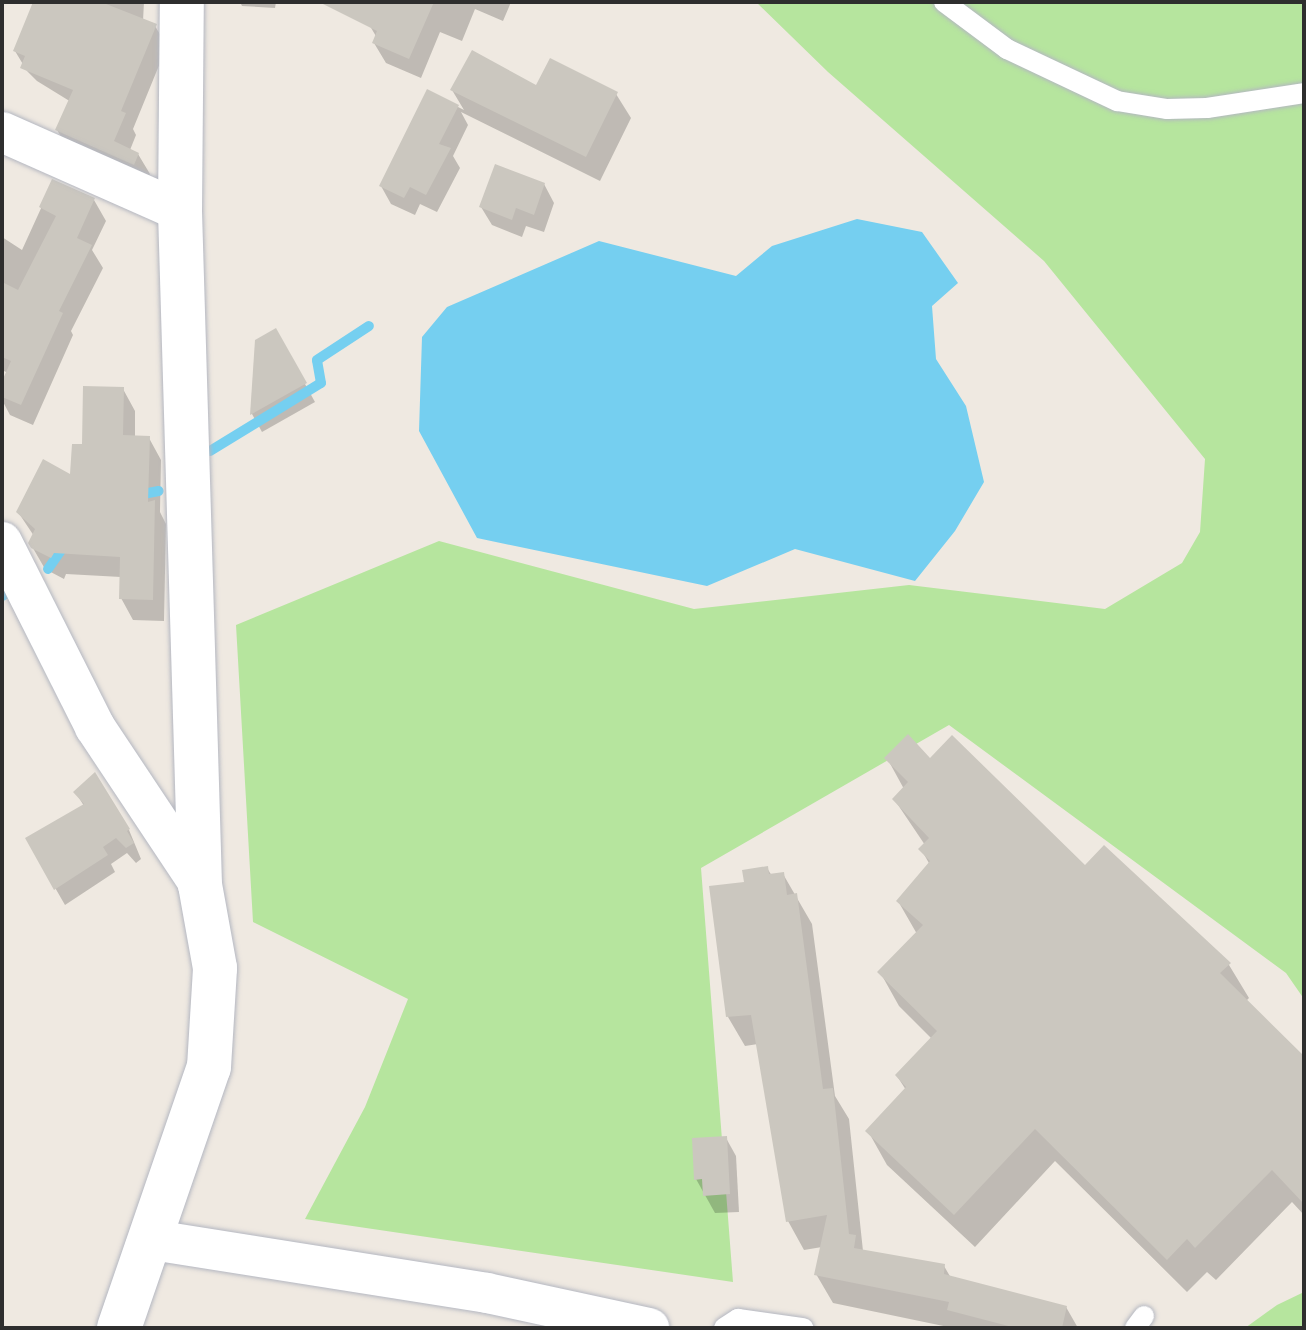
<!DOCTYPE html>
<style>
body{margin:0}
#map{position:relative;width:1306px;height:1330px;overflow:hidden;background:#efe9e1;font-family:"Fira Sans Condensed",sans-serif}
div>[style]{position:absolute}
.green>*{inset:0;background:#b6e59e}
.water>*{inset:0;background:#75cff0}
.shadow>*{inset:0;background:#0003}
.stream>*{height:10px;margin:-5px;padding:0 5px;transform-origin:5px;border-radius:5px;background:#75cff0}
.building>*{inset:0;background:#cbc7bf}
.roads{filter:drop-shadow(0 0 2px #b4b7c1) drop-shadow(0 0 2px #b4b7c1)}
.lane>*{height:20px;margin:-10px;padding:0 10px;transform-origin:10px;border-radius:10px;background:#fff}
.street>*{height:40px;margin:-20px;padding:0 20px;transform-origin:20px;border-radius:20px;background:#fff}
.secondary>*{height:44px;margin:-22px;padding:0 22px;transform-origin:22px;border-radius:22px;background:#fff}
span{translate:-50% -50%;white-space:nowrap;text-align:center;line-height:1.15;-webkit-text-stroke:6px #fff;paint-order:stroke}
.frame{position:absolute;inset:0;border:4px solid #2e2e2e;pointer-events:none}
</style>
<div id="map">
<div class="green">
<div style="clip-path:polygon(756px 2px,1304px 2px,1304px 999px,1286px 973px,949px 725px,701px 868px,733px 1282px,305px 1219px,365px 1107px,408px 999px,253px 922px,236px 625px,439px 541px,694px 609px,909px 585px,1105px 609px,1182px 563px,1200px 532px,1205px 459px,1044px 261px,828px 72px)"></div>
<div style="clip-path:polygon(1304px 1292px,1304px 1328px,1245px 1328px,1277px 1305px)"></div>
</div>
<div class="water">
<div style="clip-path:polygon(857px 219px,922px 232px,958px 283px,932px 306px,936px 359px,966px 406px,984px 482px,955px 531px,915px 581px,795px 549px,707px 586px,477px 538px,419px 431px,422px 337px,447px 307px,599px 241px,736px 276px,772px 246px)"></div>
</div>
<div class="shadow">
<div style="clip-path:polygon(31px 2px,144px 2px,143px 21px,155px 26px,167px 46px,133px 129px,136px 135px,130px 150px,138px 154px,150px 174px,145px 184px,69px 150px,57px 130px,76px 105px,37px 81px,27px 71px,15px 51px,35px 4px)"></div>
<div style="clip-path:polygon(240px 2px,276px 2px,275px 8px,242px 6px)"></div>
<div style="clip-path:polygon(382px 2px,511px 2px,503px 21px,475px 9px,462px 41px,440px 32px,421px 78px,386px 63px,374px 43px,377px 38px,370px 26px)"></div>
<div style="clip-path:polygon(537px 88px,616px 94px,631px 118px,600px 181px,461px 112px,468px 125px,453px 156px,460px 168px,437px 212px,420px 204px,415px 215px,391px 204px,381px 186px,428px 92px,464px 110px,452px 90px)"></div>
<div style="clip-path:polygon(53px 182px,94px 200px,106px 221px,92px 250px,103px 268px,71px 331px,73px 335px,33px 425px,10px 415px,2px 400px,2px 386px,8px 373px,2px 370px,2px 237px,22px 250px)"></div>
<div style="clip-path:polygon(544px 184px,554px 203px,544px 232px,526px 226px,522px 237px,492px 225px,481px 207px)"></div>
<div style="clip-path:polygon(275px 330px,315px 402px,262px 432px,252px 414px,257px 341px)"></div>
<div style="clip-path:polygon(123px 389px,135px 411px,135px 437px,149px 438px,161px 460px,160px 512px,166px 524px,164px 621px,133px 620px,121px 598px,121px 577px,66px 574px,64px 579px,45px 569px,30px 543px,34px 536px,18px 512px,72px 477px,84px 446px)"></div>
<div style="clip-path:polygon(887px 758px,930px 761px,1229px 965px,1249px 998px,1246px 1001px,1304px 1058px,1304px 1215px,1292px 1202px,1216px 1280px,1207px 1272px,1187px 1292px,1055px 1161px,975px 1247px,887px 1165px,868px 1131px,906px 1090px,897px 1076px,932px 1039px,899px 1006px,880px 972px,917px 934px,898px 901px,930px 865px,921px 849px,925px 845px,894px 799px,904px 789px)"></div>
<div style="clip-path:polygon(76px 793px,129px 830px,141px 859px,136px 863px,127px 853px,111px 864px,115px 872px,65px 905px,27px 839px,84px 806px)"></div>
<div style="clip-path:polygon(767px 868px,772px 876px,783px 874px,812px 924px,835px 1096px,849px 1119px,863px 1251px,944px 1266px,951px 1278px,1066px 1307px,1078px 1328px,953px 1328px,833px 1303px,816px 1274px,822px 1247px,804px 1250px,788px 1221px,758px 1044px,745px 1046px,728px 1017px,746px 883px)"></div>
<div style="clip-path:polygon(726px 1138px,736px 1156px,739px 1212px,715px 1213px,696px 1179px)"></div>
</div>
<div class="stream">
<div style="left:210px;top:451px;width:130px;rotate:-31.5deg"></div>
<div style="left:321px;top:383px;width:23px;rotate:-100deg"></div>
<div style="left:317px;top:360px;width:62px;rotate:-33.2deg"></div>
<div style="left:138px;top:495px;width:21px;rotate:-11deg"></div>
<div style="left:48px;top:569px;width:33px;rotate:-55deg"></div>
<div style="left:2px;top:596px;width:2px;rotate:-27deg"></div>
</div>
<div class="building">
<div style="clip-path:polygon(33px 2px,101px 2px,157px 24px,121px 111px,126px 113px,114px 141px,139px 153px,134px 165px,55px 130px,73px 90px,20px 68px,25px 56px,13px 51px)"></div>
<div style="clip-path:polygon(319px 2px,434px 2px,409px 59px,372px 43px,377px 31px)"></div>
<div style="clip-path:polygon(472px 50px,536px 85px,550px 58px,618px 92px,586px 157px,450px 90px)"></div>
<div style="clip-path:polygon(427px 89px,459px 105px,439px 144px,451px 148px,426px 195px,410px 187px,404px 198px,379px 186px)"></div>
<div style="clip-path:polygon(495px 164px,545px 183px,534px 215px,516px 208px,512px 220px,479px 207px)"></div>
<div style="clip-path:polygon(52px 179px,95px 198px,77px 238px,92px 245px,59px 311px,63px 313px,21px 405px,2px 397px,2px 381px,11px 361px,2px 357px,2px 282px,18px 290px,56px 216px,39px 207px)"></div>
<div style="clip-path:polygon(276px 328px,307px 383px,250px 415px,255px 340px)"></div>
<div style="clip-path:polygon(83px 386px,124px 387px,123px 435px,150px 436px,148px 502px,155px 500px,153px 600px,119px 599px,120px 557px,54px 553px,51px 558px,31px 548px,28px 543px,35px 529px,16px 512px,43px 459px,70px 474px,72px 444px,82px 444px)"></div>
<div style="clip-path:polygon(908px 734px,930px 758px,952px 735px,1085px 865px,1104px 845px,1231px 963px,1220px 973px,1304px 1056px,1304px 1204px,1272px 1170px,1195px 1248px,1187px 1239px,1167px 1260px,1035px 1129px,954px 1215px,865px 1131px,906px 1087px,895px 1075px,937px 1031px,877px 972px,923px 925px,896px 901px,930px 861px,918px 849px,929px 838px,892px 799px,908px 782px,884px 758px)"></div>
<div style="clip-path:polygon(95px 772px,130px 829px,127px 831px,134px 843px,126px 848px,116px 838px,103px 847px,108px 855px,54px 890px,25px 838px,84px 804px,73px 792px)"></div>
<div style="clip-path:polygon(768px 866px,769px 874px,784px 872px,787px 895px,797px 893px,823px 1089px,833px 1088px,849px 1234px,856px 1235px,854px 1248px,945px 1264px,944px 1274px,1067px 1306px,1062px 1328px,1016px 1328px,947px 1310px,949px 1302px,814px 1275px,827px 1215px,786px 1222px,751px 1015px,726px 1017px,709px 886px,744px 882px,742px 870px)"></div>
<div style="clip-path:polygon(727px 1136px,730px 1194px,703px 1196px,702px 1179px,694px 1180px,692px 1138px)"></div>
</div>
<div class="roads">
<div class="lane">
<div style="left:944px;top:2px;width:79px;rotate:36.7deg"></div>
<div style="left:1007px;top:49px;width:122px;rotate:25.3deg"></div>
<div style="left:1117px;top:101px;width:51px;rotate:9.1deg"></div>
<div style="left:1167px;top:109px;width:40px;rotate:-1.4deg"></div>
<div style="left:1207px;top:108px;width:98px;rotate:-8.8deg"></div>
<div style="left:724px;top:1328px;width:17px;rotate:-33deg"></div>
<div style="left:738px;top:1319px;width:66px;rotate:7.9deg"></div>
<div style="left:1135px;top:1328px;width:15px;rotate:-53deg"></div>
</div>
<div class="street">
<div style="left:2px;top:132px;width:195px;rotate:23.9deg"></div>
<div style="left:2px;top:542px;width:207px;rotate:63.3deg"></div>
<div style="left:95px;top:727px;width:190px;rotate:56.4deg"></div>
<div style="left:153px;top:1240px;width:338px;rotate:9deg"></div>
<div style="left:487px;top:1293px;width:166px;rotate:12.2deg"></div>
</div>
<div class="secondary">
<div style="left:119px;top:1328px;width:276px;rotate:-71deg"></div>
<div style="left:209px;top:1067px;width:99px;rotate:-86.5deg"></div>
<div style="left:215px;top:968px;width:84px;rotate:-100.2deg"></div>
<div style="left:200px;top:885px;width:674px;rotate:-91.7deg"></div>
<div style="left:180px;top:211px;width:209px;rotate:-89.5deg"></div>
</div>
</div>
<div class="frame"></div>
</div>
